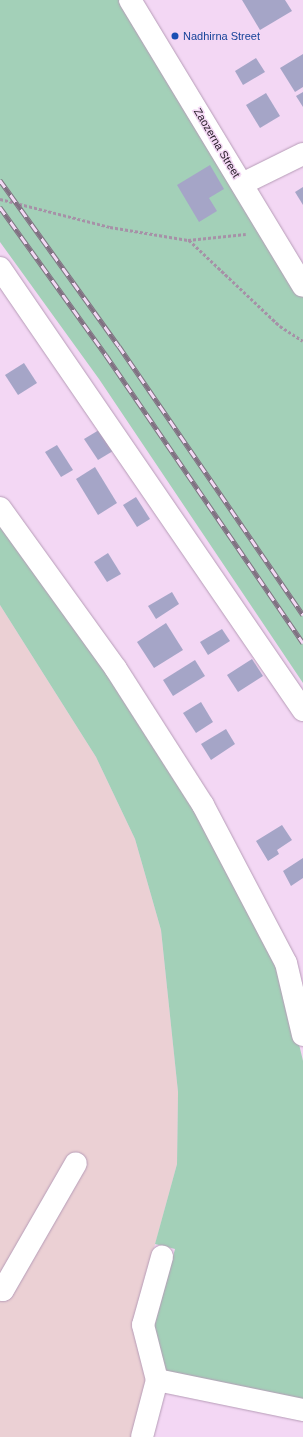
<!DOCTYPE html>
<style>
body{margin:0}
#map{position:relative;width:303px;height:1437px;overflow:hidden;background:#f3d7f4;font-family:Helvetica,sans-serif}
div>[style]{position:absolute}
.industrial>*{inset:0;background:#ebd0d4}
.green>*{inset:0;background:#a3d0b8}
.building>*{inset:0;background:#a5a5c7}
.path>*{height:2.5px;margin-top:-1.25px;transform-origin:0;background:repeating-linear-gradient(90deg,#a691a7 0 3px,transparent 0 5px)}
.roads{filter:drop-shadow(0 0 1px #b69cb7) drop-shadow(0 0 1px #b69cb7)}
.minor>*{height:22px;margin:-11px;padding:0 11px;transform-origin:11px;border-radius:11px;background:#fff}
.rail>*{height:4.5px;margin-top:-2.25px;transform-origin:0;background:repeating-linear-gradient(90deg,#f3d7f4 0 9px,#817082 0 18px);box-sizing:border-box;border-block:1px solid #817082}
.dots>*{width:11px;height:11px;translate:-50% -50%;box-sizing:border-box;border:2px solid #f3d7f4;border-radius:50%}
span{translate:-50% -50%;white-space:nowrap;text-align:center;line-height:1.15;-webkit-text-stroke:3px #f3d7f4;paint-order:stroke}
.transit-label{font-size:11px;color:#164399}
.left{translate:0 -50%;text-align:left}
.street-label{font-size:11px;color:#2d232e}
</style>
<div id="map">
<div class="industrial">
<div style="clip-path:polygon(0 605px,96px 757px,135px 839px,161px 930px,178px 1092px,177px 1164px,133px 1325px,147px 1379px,131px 1437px,0 1437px)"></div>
</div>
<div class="green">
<div style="clip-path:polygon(0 0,130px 0,303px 286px,303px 683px,99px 379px,0 242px)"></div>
<div style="clip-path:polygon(0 517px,199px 808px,280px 964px,303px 1061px,303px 1402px,166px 1373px,154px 1327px,175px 1249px,155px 1244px,177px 1164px,178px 1092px,161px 930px,135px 839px,96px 757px,0 605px)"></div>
</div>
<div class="building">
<div style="clip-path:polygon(242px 0,285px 0,292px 11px,260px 30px)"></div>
<div style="clip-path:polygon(303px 54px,303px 87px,295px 92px,280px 68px)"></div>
<div style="clip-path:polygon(256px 58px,265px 72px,243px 85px,235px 71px)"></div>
<div style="clip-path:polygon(303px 92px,303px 107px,296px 96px)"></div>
<div style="clip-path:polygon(266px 93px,280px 116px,260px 128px,246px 105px)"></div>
<div style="clip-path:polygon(210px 165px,224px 189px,209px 198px,217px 211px,199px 222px,177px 185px)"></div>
<div style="clip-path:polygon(303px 187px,303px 205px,295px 192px)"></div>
<div style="clip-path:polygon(24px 363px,37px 383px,18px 395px,5px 375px)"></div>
<div style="clip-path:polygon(99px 430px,113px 451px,98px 460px,84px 439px)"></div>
<div style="clip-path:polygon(57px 445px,73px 470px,61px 477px,45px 452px)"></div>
<div style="clip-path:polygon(95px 467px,117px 503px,98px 515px,76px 479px)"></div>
<div style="clip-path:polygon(136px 497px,150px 519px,137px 527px,123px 505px)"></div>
<div style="clip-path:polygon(108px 553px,121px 574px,107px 582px,94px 562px)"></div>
<div style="clip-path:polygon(172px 592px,179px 604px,156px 619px,148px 606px)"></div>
<div style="clip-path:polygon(166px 623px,183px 650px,154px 668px,137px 642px)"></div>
<div style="clip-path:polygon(222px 629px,230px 641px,208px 655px,200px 642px)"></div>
<div style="clip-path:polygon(252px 659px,263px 676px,238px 692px,227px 675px)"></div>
<div style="clip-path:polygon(195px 660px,205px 676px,173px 696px,163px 680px)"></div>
<div style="clip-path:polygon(201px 702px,213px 722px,196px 733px,183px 713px)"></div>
<div style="clip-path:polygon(226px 729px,235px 744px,211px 760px,201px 744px)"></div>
<div style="clip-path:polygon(282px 825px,292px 840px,277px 850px,279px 854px,268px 861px,256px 841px)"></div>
<div style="clip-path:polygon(303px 858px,303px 878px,291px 886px,283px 871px)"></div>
</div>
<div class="path">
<div style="left:0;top:199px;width:114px;rotate:14.3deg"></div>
<div style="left:110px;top:227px;width:79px;rotate:9.5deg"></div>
<div style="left:188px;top:240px;width:58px;rotate:-5.9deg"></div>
<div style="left:189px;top:240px;width:125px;rotate:43.4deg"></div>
<div style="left:280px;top:326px;width:27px;rotate:33deg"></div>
</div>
<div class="roads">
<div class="minor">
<div style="left:130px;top:0;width:334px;rotate:58.8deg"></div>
<div style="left:242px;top:184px;width:68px;rotate:-26.2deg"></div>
<div style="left:0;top:268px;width:536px;rotate:55.57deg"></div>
<div style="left:0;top:508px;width:198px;rotate:54.2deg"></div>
<div style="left:116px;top:669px;width:161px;rotate:57.4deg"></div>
<div style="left:203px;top:805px;width:178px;rotate:62.3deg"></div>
<div style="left:286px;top:963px;width:74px;rotate:76.7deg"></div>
<div style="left:0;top:1289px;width:3px;rotate:18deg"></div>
<div style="left:3px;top:1290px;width:146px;rotate:-60.1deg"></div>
<div style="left:157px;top:1380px;width:149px;rotate:11.6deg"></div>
<div style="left:142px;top:1437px;width:59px;rotate:-75.3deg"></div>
<div style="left:157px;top:1380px;width:57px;rotate:-104.3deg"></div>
<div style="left:143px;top:1325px;width:71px;rotate:-74.4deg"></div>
</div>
</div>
<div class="rail">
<div style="left:0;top:180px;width:204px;rotate:54.4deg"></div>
<div style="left:119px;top:346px;width:326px;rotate:55.6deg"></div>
<div style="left:0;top:207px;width:182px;rotate:54.4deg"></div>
<div style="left:106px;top:355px;width:349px;rotate:55.6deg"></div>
</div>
<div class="dots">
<div style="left:175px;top:36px;background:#1a4fb4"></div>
</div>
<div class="transit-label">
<span class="left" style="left:183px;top:36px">Nadhirna Street</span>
</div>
<div class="street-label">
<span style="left:217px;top:143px;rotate:59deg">Zaozerna Street</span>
</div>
</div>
